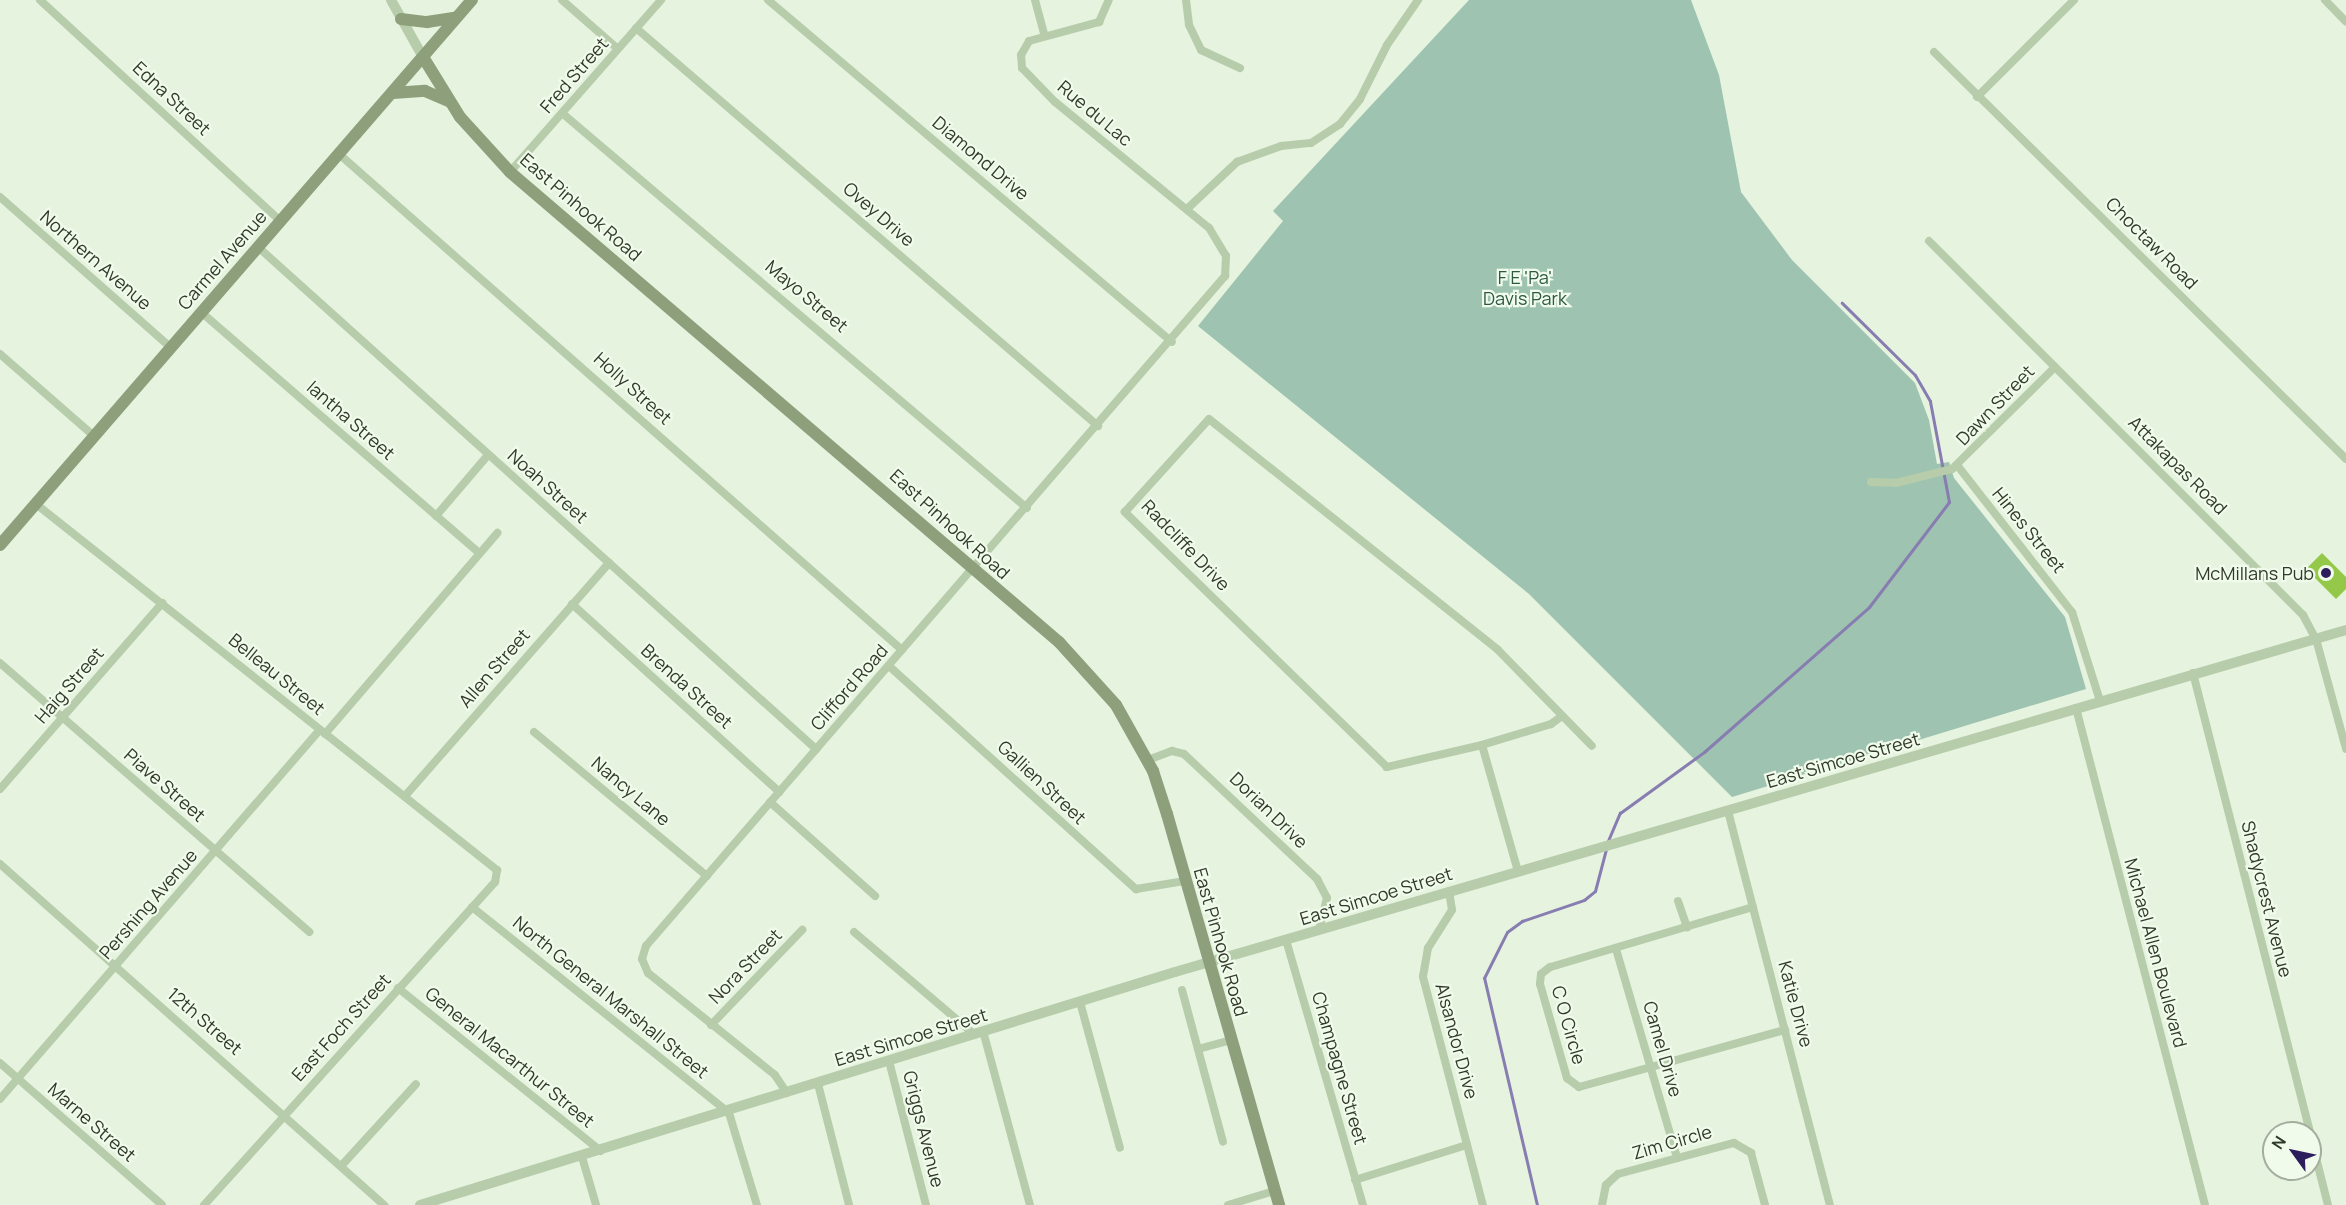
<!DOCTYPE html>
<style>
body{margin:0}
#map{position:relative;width:2346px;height:1205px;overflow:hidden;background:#e5f3df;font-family:Manrope,sans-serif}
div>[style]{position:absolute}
.green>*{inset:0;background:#9ec3b0}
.stream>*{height:3px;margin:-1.5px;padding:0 1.5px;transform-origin:1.5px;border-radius:1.5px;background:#877db1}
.building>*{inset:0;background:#94c848}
.minor>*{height:8px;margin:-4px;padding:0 4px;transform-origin:4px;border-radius:4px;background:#b7ccaa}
.tertiary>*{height:10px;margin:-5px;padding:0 5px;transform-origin:5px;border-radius:5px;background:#b7ccaa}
.secondary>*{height:12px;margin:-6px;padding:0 6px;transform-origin:6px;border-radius:6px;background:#8da07b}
.dots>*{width:16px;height:16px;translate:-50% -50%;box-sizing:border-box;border:3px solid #f0fbeb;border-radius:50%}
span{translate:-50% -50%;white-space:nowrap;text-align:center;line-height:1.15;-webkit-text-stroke:4.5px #f0fbeb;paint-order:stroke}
.street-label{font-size:18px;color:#32392a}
.park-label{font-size:18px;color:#2d5844}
.poi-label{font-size:18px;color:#32392a}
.right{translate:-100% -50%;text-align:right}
.north{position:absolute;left:2262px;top:1121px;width:60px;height:60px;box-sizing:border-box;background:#f0fbeb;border:2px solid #a4ad9e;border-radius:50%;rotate:303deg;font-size:16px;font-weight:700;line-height:24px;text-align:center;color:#32392a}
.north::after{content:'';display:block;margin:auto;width:21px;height:27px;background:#2c1e5c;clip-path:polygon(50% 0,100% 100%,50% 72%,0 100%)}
</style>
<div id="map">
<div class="green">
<div style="clip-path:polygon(1469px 0,1691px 0,1719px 75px,1741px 192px,1792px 260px,1915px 383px,1929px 420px,1937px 464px,1949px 462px,1954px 478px,2065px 617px,2086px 689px,1732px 797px,1529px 594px,1198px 326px,1283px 221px,1273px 211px)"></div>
</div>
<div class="stream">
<div style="left:1607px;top:843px;width:33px;rotate:-67deg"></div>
<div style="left:1620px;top:813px;width:104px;rotate:-36deg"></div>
<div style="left:1704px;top:752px;width:220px;rotate:-41.3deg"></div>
<div style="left:1869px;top:607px;width:132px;rotate:-52.7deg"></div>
<div style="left:1949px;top:502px;width:103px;rotate:-100.7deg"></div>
<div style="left:1930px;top:401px;width:30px;rotate:-120deg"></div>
<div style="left:1915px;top:375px;width:103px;rotate:-135.4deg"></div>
<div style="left:1537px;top:1205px;width:233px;rotate:-103.1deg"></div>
<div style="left:1484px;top:978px;width:51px;rotate:-63.4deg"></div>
<div style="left:1507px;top:932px;width:19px;rotate:-36deg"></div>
<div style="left:1522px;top:921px;width:65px;rotate:-18.7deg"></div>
<div style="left:1584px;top:900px;width:14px;rotate:-39deg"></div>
<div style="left:1595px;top:891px;width:43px;rotate:-75.3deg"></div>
</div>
<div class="building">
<div style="clip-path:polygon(2322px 553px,2346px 577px,2346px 589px,2336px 599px,2306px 569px)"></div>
</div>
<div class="minor">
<div style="left:40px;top:0;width:326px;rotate:42.6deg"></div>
<div style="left:562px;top:0;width:74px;rotate:41.2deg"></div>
<div style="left:768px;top:0;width:529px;rotate:40.25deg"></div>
<div style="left:1035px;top:0;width:35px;rotate:75deg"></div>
<div style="left:1186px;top:0;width:25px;rotate:83deg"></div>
<div style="left:1189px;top:25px;width:28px;rotate:64deg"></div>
<div style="left:1201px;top:50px;width:43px;rotate:24.8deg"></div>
<div style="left:2325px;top:0;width:30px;rotate:46deg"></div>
<div style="left:636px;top:28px;width:610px;rotate:40.74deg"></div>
<div style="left:1934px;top:52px;width:579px;rotate:44.65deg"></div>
<div style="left:1977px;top:97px;width:137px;rotate:-45deg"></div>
<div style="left:562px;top:113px;width:610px;rotate:40.35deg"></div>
<div style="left:339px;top:154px;width:750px;rotate:41.38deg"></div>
<div style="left:510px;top:172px;width:229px;rotate:-48.7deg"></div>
<div style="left:0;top:197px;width:228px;rotate:41.4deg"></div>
<div style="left:1187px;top:209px;width:69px;rotate:-43.2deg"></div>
<div style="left:1237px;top:162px;width:47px;rotate:-20deg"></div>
<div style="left:1281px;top:146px;width:30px;rotate:-6deg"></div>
<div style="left:1311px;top:143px;width:35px;rotate:-33deg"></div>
<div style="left:1340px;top:124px;width:32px;rotate:-51deg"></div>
<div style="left:1360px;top:99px;width:60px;rotate:-63.4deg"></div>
<div style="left:1387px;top:45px;width:55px;rotate:-55.4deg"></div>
<div style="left:1929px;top:241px;width:529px;rotate:45deg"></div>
<div style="left:2303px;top:615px;width:27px;rotate:62deg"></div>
<div style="left:2316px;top:639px;width:114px;rotate:74.7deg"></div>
<div style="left:258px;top:247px;width:751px;rotate:41.98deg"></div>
<div style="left:201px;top:312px;width:368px;rotate:40.9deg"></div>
<div style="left:0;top:354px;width:125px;rotate:41.1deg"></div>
<div style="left:1957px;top:465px;width:187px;rotate:52deg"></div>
<div style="left:2072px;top:612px;width:93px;rotate:72.5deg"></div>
<div style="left:1871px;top:482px;width:25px;rotate:2deg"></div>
<div style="left:1896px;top:483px;width:58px;rotate:-14deg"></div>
<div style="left:1952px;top:469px;width:145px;rotate:-44.7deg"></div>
<div style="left:36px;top:504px;width:589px;rotate:38.45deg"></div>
<div style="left:497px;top:870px;width:12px;rotate:99deg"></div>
<div style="left:495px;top:882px;width:435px;rotate:132deg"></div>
<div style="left:436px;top:516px;width:80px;rotate:-49.6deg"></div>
<div style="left:572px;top:604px;width:280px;rotate:42.2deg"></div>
<div style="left:0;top:663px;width:410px;rotate:41deg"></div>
<div style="left:889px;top:666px;width:333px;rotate:42.1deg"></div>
<div style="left:1136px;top:889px;width:50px;rotate:-9.3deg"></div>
<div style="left:2193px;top:673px;width:475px;rotate:75.7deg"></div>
<div style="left:2076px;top:708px;width:513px;rotate:75.45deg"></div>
<div style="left:1562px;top:716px;width:14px;rotate:144deg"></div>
<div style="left:1551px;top:724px;width:72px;rotate:163.1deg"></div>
<div style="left:1482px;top:745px;width:98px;rotate:167deg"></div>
<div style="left:1387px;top:767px;width:366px;rotate:-135.8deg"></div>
<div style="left:1125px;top:512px;width:125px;rotate:-47.9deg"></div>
<div style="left:1209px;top:419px;width:370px;rotate:38.6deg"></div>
<div style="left:1498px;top:650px;width:134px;rotate:45.6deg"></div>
<div style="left:534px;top:732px;width:225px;rotate:39.8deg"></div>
<div style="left:325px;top:734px;width:265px;rotate:-49.4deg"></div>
<div style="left:1482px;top:745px;width:131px;rotate:74.1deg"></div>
<div style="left:1148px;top:760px;width:26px;rotate:-21deg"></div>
<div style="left:1172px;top:751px;width:12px;rotate:14deg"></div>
<div style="left:1184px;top:754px;width:183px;rotate:43.2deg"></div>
<div style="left:1317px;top:879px;width:21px;rotate:62deg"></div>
<div style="left:1327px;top:898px;width:33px;rotate:104deg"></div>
<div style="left:0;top:789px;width:247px;rotate:-48.9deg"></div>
<div style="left:405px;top:796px;width:310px;rotate:-48.8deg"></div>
<div style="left:770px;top:802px;width:141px;rotate:41.8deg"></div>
<div style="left:1728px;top:811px;width:407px;rotate:75.5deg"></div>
<div style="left:0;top:864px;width:514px;rotate:41.61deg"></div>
<div style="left:1449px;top:891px;width:19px;rotate:81deg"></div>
<div style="left:1452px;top:910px;width:45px;rotate:122.3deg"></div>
<div style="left:1428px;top:948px;width:29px;rotate:100deg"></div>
<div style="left:1423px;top:977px;width:236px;rotate:75.3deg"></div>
<div style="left:1678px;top:901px;width:28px;rotate:71deg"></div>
<div style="left:472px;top:907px;width:329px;rotate:38.7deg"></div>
<div style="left:729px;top:1113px;width:96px;rotate:73.1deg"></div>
<div style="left:1753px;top:907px;width:212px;rotate:163.5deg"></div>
<div style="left:1550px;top:967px;width:11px;rotate:142deg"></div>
<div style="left:1541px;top:974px;width:10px;rotate:96deg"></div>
<div style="left:1540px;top:984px;width:98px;rotate:74deg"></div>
<div style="left:1567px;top:1078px;width:15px;rotate:37deg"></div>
<div style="left:1579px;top:1087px;width:214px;rotate:-15.5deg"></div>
<div style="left:854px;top:932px;width:157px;rotate:40.4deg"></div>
<div style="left:1286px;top:940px;width:276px;rotate:73.8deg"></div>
<div style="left:1616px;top:949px;width:218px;rotate:73.7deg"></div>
<div style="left:398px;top:988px;width:260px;rotate:38.8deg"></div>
<div style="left:1182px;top:990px;width:157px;rotate:74.9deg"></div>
<div style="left:1080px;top:1002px;width:151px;rotate:74.7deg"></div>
<div style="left:711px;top:1025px;width:132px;rotate:-46.2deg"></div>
<div style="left:983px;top:1031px;width:180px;rotate:74.9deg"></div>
<div style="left:1198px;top:1049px;width:34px;rotate:-15deg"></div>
<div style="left:889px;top:1061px;width:149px;rotate:75.6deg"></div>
<div style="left:0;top:1063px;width:215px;rotate:41.2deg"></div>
<div style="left:818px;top:1084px;width:125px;rotate:75.6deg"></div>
<div style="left:787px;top:1093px;width:22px;rotate:-124deg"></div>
<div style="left:775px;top:1075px;width:163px;rotate:-141.2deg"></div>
<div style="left:648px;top:973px;width:15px;rotate:-113deg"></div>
<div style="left:642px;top:959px;width:14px;rotate:-73deg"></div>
<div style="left:646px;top:946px;width:886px;rotate:-49.17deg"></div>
<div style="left:1225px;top:276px;width:20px;rotate:-87deg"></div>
<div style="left:1226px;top:256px;width:33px;rotate:-121deg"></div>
<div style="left:1209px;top:228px;width:199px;rotate:-140.7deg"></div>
<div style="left:1055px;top:102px;width:47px;rotate:-134.1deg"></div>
<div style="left:1022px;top:68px;width:13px;rotate:-94deg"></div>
<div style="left:1021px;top:55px;width:16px;rotate:-60deg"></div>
<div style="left:1029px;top:41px;width:73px;rotate:-15.2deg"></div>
<div style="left:1099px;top:22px;width:24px;rotate:-66deg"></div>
<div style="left:0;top:1099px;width:488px;rotate:-49.1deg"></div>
<div style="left:2310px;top:1134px;width:73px;rotate:75.8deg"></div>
<div style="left:582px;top:1157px;width:50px;rotate:73.7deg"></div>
<div style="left:343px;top:1164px;width:108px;rotate:-47.6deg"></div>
<div style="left:1355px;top:1180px;width:117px;rotate:-17.4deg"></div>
<div style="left:1228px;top:1205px;width:48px;rotate:-16.9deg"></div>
<div style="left:1602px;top:1205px;width:20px;rotate:-79deg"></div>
<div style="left:1606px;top:1185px;width:16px;rotate:-43deg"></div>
<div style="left:1618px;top:1174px;width:120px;rotate:-15deg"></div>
<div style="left:1734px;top:1143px;width:20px;rotate:30deg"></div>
<div style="left:1751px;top:1153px;width:54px;rotate:74.9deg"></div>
</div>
<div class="tertiary">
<div style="left:391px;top:0;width:65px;rotate:60.7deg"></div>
<div style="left:420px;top:1205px;width:790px;rotate:-17.15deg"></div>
<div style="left:1175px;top:972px;width:1220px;rotate:-16.28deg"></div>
</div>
<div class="secondary">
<div style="left:401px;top:19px;width:26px;rotate:7deg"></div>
<div style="left:427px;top:22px;width:30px;rotate:-9deg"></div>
<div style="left:423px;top:57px;width:70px;rotate:58.3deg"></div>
<div style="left:460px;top:117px;width:74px;rotate:47.7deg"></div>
<div style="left:510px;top:172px;width:723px;rotate:40.57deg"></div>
<div style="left:1059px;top:642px;width:85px;rotate:47.9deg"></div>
<div style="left:1116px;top:705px;width:76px;rotate:60.7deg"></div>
<div style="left:1153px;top:771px;width:45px;rotate:72deg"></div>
<div style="left:1167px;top:814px;width:407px;rotate:74deg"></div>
<div style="left:393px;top:93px;width:32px;rotate:-4deg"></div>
<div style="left:425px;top:91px;width:26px;rotate:23deg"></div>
<div style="left:0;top:545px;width:721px;rotate:-49.11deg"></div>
</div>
<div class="dots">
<div style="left:2326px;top:573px;background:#2c1e5c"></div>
</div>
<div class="street-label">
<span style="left:574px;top:75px;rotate:-49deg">Fred Street</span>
<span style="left:172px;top:98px;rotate:43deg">Edna Street</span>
<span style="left:1095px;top:113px;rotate:40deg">Rue du Lac</span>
<span style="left:981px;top:158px;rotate:40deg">Diamond Drive</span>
<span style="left:581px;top:207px;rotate:41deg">East Pinhook Road</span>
<span style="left:879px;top:214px;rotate:41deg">Ovey Drive</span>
<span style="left:2152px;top:243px;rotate:45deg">Choctaw Road</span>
<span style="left:96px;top:260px;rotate:41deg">Northern Avenue</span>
<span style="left:222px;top:260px;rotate:-49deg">Carmel Avenue</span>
<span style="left:807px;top:296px;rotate:40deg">Mayo Street</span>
<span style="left:633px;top:388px;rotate:42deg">Holly Street</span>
<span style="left:1995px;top:405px;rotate:-46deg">Dawn Street</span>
<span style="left:351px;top:420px;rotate:41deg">Iantha Street</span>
<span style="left:2178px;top:465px;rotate:45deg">Attakapas Road</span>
<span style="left:548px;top:486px;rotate:42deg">Noah Street</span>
<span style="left:950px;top:524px;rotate:42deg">East Pinhook Road</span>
<span style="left:2029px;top:530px;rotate:51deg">Hines Street</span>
<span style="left:1186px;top:545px;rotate:46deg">Radcliffe Drive</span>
<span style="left:494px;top:668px;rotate:-49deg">Allen Street</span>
<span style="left:277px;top:674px;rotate:39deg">Belleau Street</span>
<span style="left:69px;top:685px;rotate:-49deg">Haig Street</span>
<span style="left:687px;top:686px;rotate:42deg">Brenda Street</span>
<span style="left:849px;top:687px;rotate:-49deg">Clifford Road</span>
<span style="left:1843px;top:760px;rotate:-16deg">East Simcoe Street</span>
<span style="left:1042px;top:782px;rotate:43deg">Gallien Street</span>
<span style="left:165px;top:785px;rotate:41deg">Piave Street</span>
<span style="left:631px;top:791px;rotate:40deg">Nancy Lane</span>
<span style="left:1269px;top:810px;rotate:44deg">Dorian Drive</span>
<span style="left:1376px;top:896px;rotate:-17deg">East Simcoe Street</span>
<span style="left:2267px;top:899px;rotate:76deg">Shadycrest Avenue</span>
<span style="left:148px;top:904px;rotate:-49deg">Pershing Avenue</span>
<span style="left:1221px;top:942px;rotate:74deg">East Pinhook Road</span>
<span style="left:2156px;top:953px;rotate:75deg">Michael Allen Boulevard</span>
<span style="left:745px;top:966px;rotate:-46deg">Nora Street</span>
<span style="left:611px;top:997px;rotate:39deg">North General Marshall Street</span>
<span style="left:1796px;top:1004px;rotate:75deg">Katie Drive</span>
<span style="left:205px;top:1021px;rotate:41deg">12th Street</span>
<span style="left:1569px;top:1025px;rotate:74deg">C O Circle</span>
<span style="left:341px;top:1027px;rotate:-48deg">East Foch Street</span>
<span style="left:911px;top:1037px;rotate:-17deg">East Simcoe Street</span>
<span style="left:1457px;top:1041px;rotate:75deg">Alsandor Drive</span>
<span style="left:1663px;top:1049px;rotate:74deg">Camel Drive</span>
<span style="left:510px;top:1057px;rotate:39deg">General Macarthur Street</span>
<span style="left:1340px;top:1068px;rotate:74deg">Champagne Street</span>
<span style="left:92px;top:1122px;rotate:41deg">Marne Street</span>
<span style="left:924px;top:1129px;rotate:76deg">Griggs Avenue</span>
<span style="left:1672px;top:1142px;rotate:-16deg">Zim Circle</span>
</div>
<div class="park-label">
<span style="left:1525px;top:288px">F E 'Pa'<br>Davis Park</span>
</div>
<div class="poi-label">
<span class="right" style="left:2314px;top:573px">McMillans Pub</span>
</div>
<div class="north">N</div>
</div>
